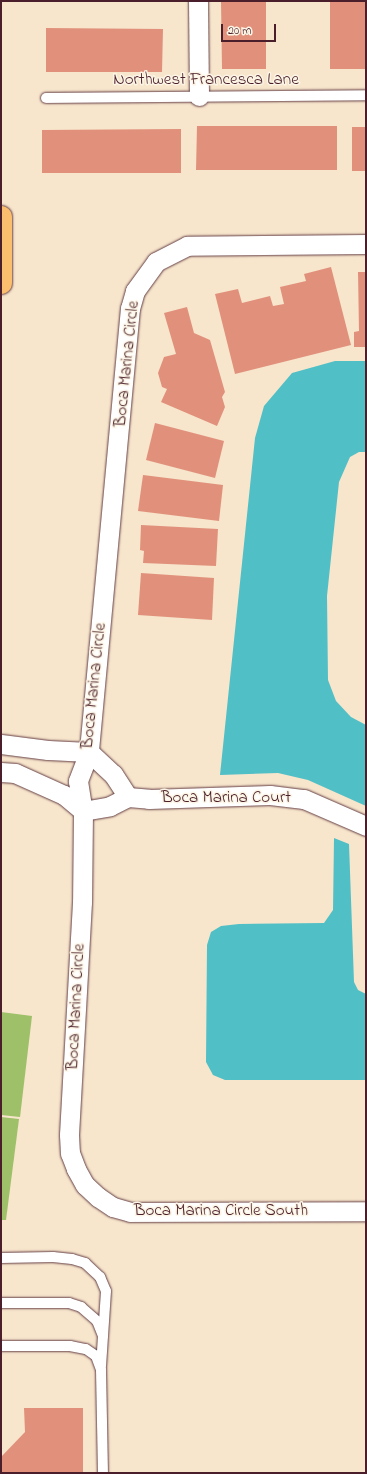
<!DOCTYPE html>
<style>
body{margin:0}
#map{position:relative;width:367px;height:1474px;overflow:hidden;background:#f7e5cc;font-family:"Indie Flower",sans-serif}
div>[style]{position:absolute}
.green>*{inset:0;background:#9ec069}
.water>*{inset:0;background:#51bfc6}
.building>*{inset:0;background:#e1917b}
.roads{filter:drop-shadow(0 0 1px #643d43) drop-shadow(0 0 1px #643d43)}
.lane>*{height:10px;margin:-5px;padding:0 5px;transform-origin:5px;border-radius:5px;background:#fff}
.street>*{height:19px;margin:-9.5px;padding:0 9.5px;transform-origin:9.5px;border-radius:9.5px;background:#fff}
.primary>*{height:22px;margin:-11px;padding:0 11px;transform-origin:11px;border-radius:11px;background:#fbbd6e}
span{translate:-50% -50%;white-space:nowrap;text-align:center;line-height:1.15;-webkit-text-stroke:3px #fcf5e5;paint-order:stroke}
.street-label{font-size:17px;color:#4a1f2b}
.frame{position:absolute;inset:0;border:2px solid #4a1f2b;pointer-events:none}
.scale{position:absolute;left:221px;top:24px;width:55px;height:18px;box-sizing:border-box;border:2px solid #4a1f2b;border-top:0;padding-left:5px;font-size:12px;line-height:14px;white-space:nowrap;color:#4a1f2b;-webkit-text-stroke:3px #fcf5e5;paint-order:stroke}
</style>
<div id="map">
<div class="green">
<div style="clip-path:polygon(1px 1012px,32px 1016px,20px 1117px,1px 1115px)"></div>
<div style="clip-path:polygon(1px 1117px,19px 1119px,6px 1220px,1px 1220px)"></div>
</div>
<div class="water">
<div style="clip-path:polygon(335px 361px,366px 361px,366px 452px,359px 452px,350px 457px,339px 482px,327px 596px,328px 680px,336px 701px,351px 717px,366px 725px,366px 806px,308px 780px,278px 773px,220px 775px,255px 438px,264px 406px,292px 373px)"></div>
<div style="clip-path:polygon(334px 838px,349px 844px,354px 982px,358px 990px,366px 994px,366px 1080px,225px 1080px,213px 1075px,206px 1062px,207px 945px,211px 932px,221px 926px,239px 924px,324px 923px,333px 910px)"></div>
</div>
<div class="building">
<div style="clip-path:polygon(221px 1px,266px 1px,266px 69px,222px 69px)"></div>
<div style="clip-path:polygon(330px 1px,366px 1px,366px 69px,330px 69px)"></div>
<div style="clip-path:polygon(46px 28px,163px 29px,162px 72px,46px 72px)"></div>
<div style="clip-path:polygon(197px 126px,337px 126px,337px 170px,196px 170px)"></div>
<div style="clip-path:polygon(352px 127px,366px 127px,366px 171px,352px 171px)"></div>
<div style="clip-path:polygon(181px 129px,181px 173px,42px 173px,42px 130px)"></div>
<div style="clip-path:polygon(331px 267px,351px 345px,235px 374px,215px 294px,238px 289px,242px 303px,270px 296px,273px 306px,284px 304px,280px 287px,306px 281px,304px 274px)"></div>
<div style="clip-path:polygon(358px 272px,366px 272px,366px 347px,354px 347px,354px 332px,359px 331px)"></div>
<div style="clip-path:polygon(187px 307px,194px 333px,210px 340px,225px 392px,222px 397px,225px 407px,217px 426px,161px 402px,167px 389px,162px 387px,158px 373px,164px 357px,176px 354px,164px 313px)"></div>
<div style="clip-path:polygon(155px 423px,224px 441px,215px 478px,146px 460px)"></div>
<div style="clip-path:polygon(143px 475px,223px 485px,219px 521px,138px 511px)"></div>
<div style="clip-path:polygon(141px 525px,218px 529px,216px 566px,143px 563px,144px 551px,140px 550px)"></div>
<div style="clip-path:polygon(141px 573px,214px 578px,212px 620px,138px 615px)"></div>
<div style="clip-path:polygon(24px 1408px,83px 1408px,83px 1473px,1px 1473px,1px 1457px,25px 1432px)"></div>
</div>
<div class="roads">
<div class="lane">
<div style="left:46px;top:98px;width:320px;rotate:-0.5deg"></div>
<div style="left:1px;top:1258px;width:52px;rotate:-1.1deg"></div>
<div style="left:53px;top:1257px;width:19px;rotate:6deg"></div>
<div style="left:72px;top:1259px;width:14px;rotate:17deg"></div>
<div style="left:85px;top:1263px;width:21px;rotate:43deg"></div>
<div style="left:100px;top:1277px;width:15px;rotate:67deg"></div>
<div style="left:106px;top:1291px;width:75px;rotate:93.8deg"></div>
<div style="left:1px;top:1303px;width:68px"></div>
<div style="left:69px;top:1303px;width:13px;rotate:18deg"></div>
<div style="left:81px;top:1307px;width:21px;rotate:41deg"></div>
<div style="left:97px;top:1321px;width:16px;rotate:68deg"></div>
<div style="left:1px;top:1346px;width:69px"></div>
<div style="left:70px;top:1346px;width:16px;rotate:11deg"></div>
<div style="left:86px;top:1349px;width:12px;rotate:35deg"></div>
<div style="left:96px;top:1356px;width:15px;rotate:70deg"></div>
<div style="left:101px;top:1370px;width:103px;rotate:88.9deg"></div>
</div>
<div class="street">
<div style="left:198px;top:1px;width:95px;rotate:89.4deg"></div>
<div style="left:366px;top:244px;width:179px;rotate:179.4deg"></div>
<div style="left:187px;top:246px;width:35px;rotate:153deg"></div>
<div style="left:156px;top:262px;width:36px;rotate:126deg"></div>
<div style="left:135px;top:291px;width:18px;rotate:106deg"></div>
<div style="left:130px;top:308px;width:446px;rotate:95.3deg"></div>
<div style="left:89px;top:752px;width:31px;rotate:111deg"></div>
<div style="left:78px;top:781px;width:30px;rotate:81deg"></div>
<div style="left:83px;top:811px;width:91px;rotate:90.6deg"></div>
<div style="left:82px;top:902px;width:233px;rotate:93.2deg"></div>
<div style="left:69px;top:1135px;width:18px;rotate:87deg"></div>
<div style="left:70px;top:1153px;width:17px;rotate:69deg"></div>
<div style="left:76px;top:1169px;width:18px;rotate:61deg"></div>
<div style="left:85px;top:1185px;width:18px;rotate:43deg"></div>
<div style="left:98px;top:1197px;width:18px;rotate:34deg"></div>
<div style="left:113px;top:1207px;width:18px;rotate:16deg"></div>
<div style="left:130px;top:1212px;width:236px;rotate:-0.2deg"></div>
<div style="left:1px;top:744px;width:47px;rotate:7.3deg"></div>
<div style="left:48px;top:750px;width:41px;rotate:2.8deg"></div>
<div style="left:89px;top:752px;width:33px;rotate:43deg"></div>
<div style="left:113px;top:774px;width:27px;rotate:57deg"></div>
<div style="left:1px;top:772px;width:14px;rotate:4deg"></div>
<div style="left:15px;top:773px;width:54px;rotate:24.2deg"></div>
<div style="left:64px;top:795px;width:25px;rotate:40deg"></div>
<div style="left:83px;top:811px;width:27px;rotate:-10deg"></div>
<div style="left:110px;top:806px;width:20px;rotate:-27deg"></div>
<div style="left:128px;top:797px;width:21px;rotate:5deg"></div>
<div style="left:149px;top:799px;width:121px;rotate:-1.9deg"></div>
<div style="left:270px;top:795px;width:34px;rotate:7deg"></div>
<div style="left:304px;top:799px;width:68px;rotate:23.5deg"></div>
</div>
<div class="primary">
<div style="left:1px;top:217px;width:66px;rotate:90deg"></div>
</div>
</div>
<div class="street-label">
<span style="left:206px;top:80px">Northwest Francesca Lane</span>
<span style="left:127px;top:364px;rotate:-84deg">Boca Marina Circle</span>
<span style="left:94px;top:686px;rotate:-84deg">Boca Marina Circle</span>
<span style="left:226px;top:798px">Boca Marina Court</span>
<span style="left:76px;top:1007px;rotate:-87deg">Boca Marina Circle</span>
<span style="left:221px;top:1211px">Boca Marina Circle South</span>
</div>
<div class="frame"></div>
<div class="scale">20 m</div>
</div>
